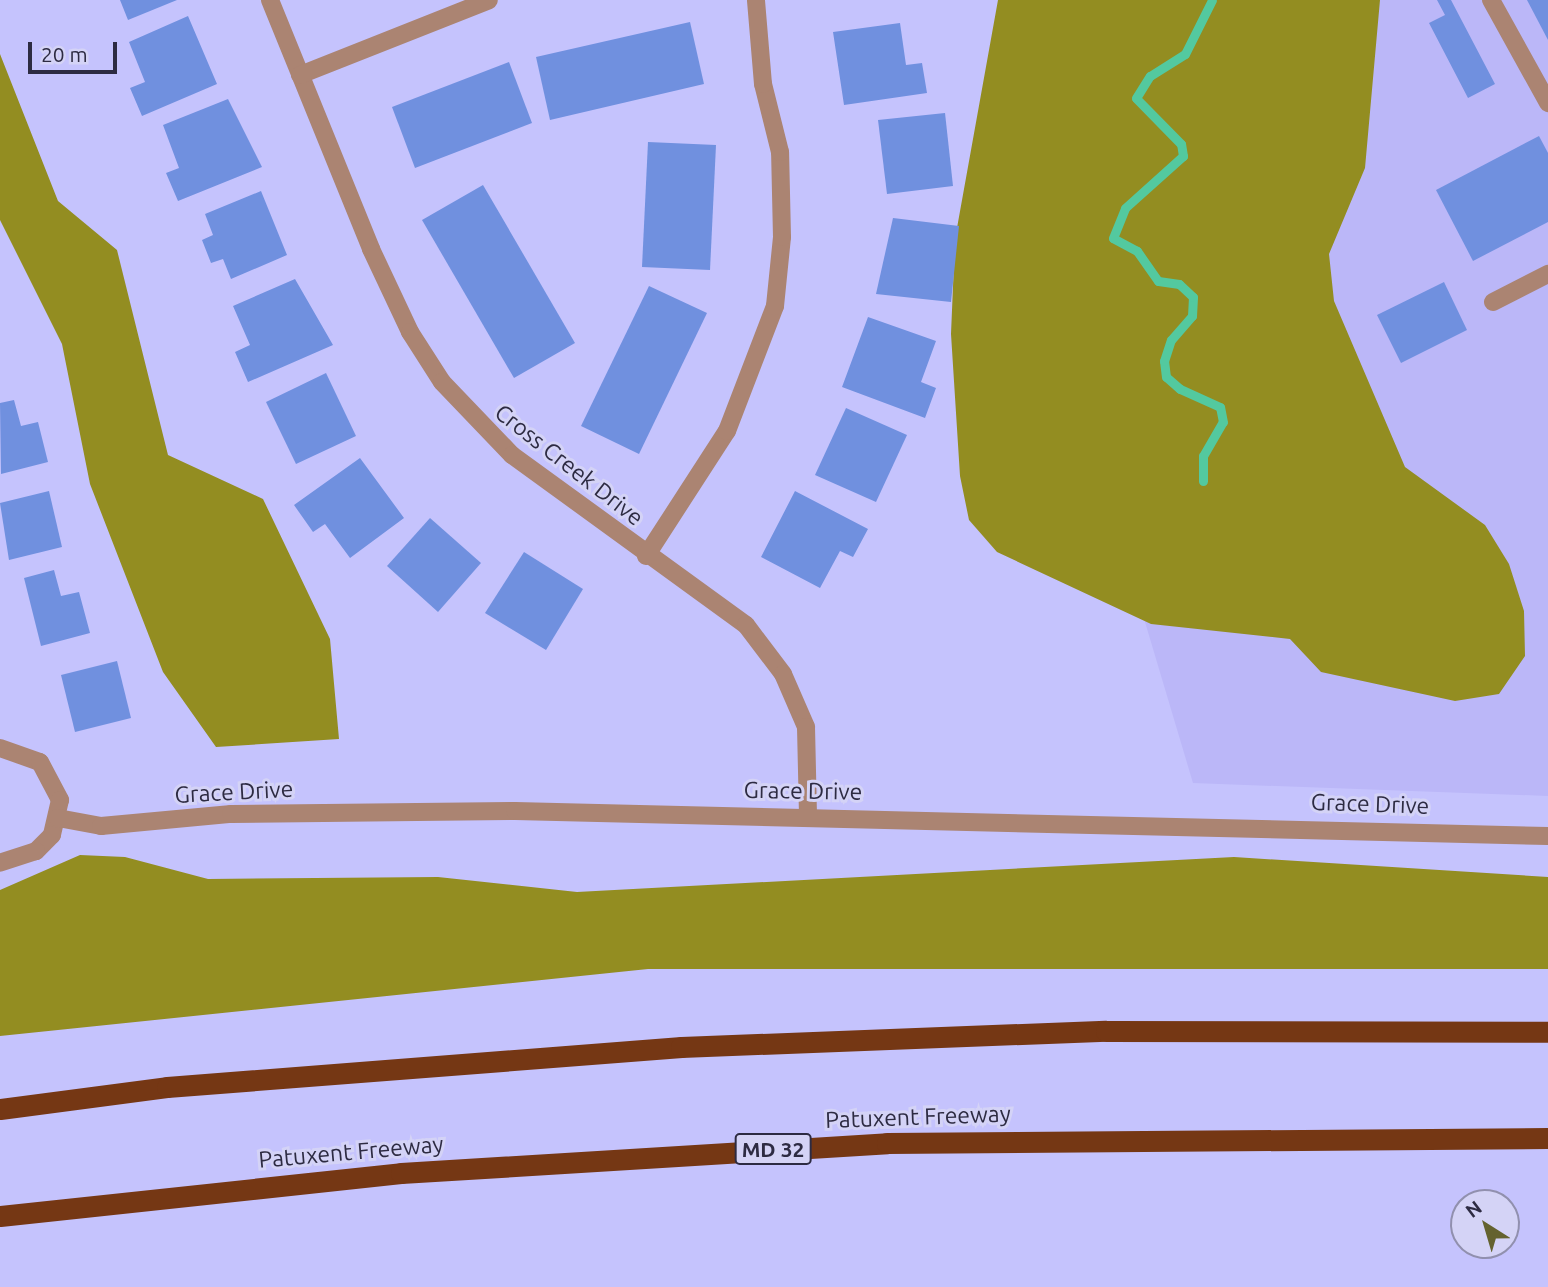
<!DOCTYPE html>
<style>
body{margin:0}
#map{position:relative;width:1548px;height:1287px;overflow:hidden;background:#c5c3fd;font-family:Ubuntu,sans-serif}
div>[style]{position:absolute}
.built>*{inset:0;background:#bbb7f8}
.forest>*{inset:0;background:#938d21}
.stream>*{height:9px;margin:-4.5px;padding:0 4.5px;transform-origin:4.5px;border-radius:4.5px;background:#53c99f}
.building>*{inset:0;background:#7090df}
.minor>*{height:18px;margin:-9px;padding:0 9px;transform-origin:9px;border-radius:9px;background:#ab8472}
.highway>*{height:21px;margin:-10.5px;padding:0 10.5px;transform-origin:10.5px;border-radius:10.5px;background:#753714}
span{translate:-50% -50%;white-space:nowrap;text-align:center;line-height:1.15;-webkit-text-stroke:6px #d4d3f6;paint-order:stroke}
.shield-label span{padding:2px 5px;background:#d4d3f6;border:2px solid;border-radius:5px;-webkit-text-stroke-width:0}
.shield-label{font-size:21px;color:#2d2b42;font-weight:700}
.street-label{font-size:23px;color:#2d2b42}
.north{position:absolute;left:1450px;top:1189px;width:70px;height:70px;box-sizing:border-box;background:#d4d3f6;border:2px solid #9190ae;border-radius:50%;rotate:323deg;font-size:19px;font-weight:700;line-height:28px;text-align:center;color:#2d2b42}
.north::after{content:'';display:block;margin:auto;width:24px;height:32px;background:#64622f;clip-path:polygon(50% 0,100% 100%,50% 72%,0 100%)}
.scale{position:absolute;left:28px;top:42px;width:89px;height:32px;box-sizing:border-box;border:4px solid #2d2b42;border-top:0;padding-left:9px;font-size:21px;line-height:24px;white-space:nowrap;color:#2d2b42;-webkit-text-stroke:5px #d4d3f6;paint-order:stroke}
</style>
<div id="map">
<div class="built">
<div style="clip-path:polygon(1079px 0,1548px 0,1548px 796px,1193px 783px,1066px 357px)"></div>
</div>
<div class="forest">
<div style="clip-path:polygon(998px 0,1380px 0,1365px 168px,1329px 254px,1334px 301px,1405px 467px,1485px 525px,1509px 564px,1524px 611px,1525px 656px,1499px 694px,1455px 701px,1321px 672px,1290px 639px,1151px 624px,997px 552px,969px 520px,960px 476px,951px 334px,955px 239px)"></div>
<div style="clip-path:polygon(0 54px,58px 201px,117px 250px,168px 455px,263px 499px,330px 639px,339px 739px,216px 747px,163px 672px,90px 484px,62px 344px,0 220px)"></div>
<div style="clip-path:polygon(80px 855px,125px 857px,208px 879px,438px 877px,577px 892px,1234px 857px,1548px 877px,1548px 969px,648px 969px,0 1036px,0 890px)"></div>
</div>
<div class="stream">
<div style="left:1203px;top:481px;width:25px;rotate:-90deg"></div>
<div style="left:1203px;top:456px;width:39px;rotate:-60deg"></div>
<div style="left:1223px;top:422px;width:15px;rotate:-101deg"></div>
<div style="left:1220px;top:407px;width:44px;rotate:-155.8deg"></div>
<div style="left:1180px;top:389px;width:18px;rotate:-139deg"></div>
<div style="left:1166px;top:377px;width:16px;rotate:-97deg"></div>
<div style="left:1164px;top:361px;width:22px;rotate:-72deg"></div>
<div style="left:1171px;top:340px;width:32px;rotate:-49deg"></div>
<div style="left:1192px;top:316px;width:19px;rotate:-87deg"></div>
<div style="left:1193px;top:297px;width:19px;rotate:-137deg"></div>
<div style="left:1179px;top:284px;width:21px;rotate:-172deg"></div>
<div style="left:1158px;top:281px;width:37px;rotate:-125deg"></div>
<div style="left:1137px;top:251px;width:27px;rotate:-152deg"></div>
<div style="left:1113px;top:238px;width:32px;rotate:-68deg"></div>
<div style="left:1125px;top:208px;width:78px;rotate:-41.9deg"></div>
<div style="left:1183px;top:156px;width:12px;rotate:-99deg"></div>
<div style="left:1181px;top:144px;width:64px;rotate:-134.4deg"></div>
<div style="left:1136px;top:98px;width:26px;rotate:-58deg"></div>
<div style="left:1150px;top:76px;width:41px;rotate:-32.2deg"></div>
<div style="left:1185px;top:54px;width:60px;rotate:-63.4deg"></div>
</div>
<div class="building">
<div style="clip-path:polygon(120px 0,177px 0,128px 20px)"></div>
<div style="clip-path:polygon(1437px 0,1451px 0,1495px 84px,1468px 98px,1429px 23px,1445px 15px)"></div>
<div style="clip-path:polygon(1527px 0,1548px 0,1548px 40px)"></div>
<div style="clip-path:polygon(188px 16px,217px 84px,142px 116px,130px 88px,145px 82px,129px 42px)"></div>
<div style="clip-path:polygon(690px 22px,704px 84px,550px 120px,536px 57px)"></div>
<div style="clip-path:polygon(900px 23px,906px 65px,922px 63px,927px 93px,844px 105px,833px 32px)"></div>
<div style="clip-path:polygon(509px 62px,532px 123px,415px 168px,392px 107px)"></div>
<div style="clip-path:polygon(228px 99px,262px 167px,178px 201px,166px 173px,179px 168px,163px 125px)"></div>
<div style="clip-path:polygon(945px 113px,953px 186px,887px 194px,878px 120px)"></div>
<div style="clip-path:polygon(1539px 136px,1548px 153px,1548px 222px,1473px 261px,1436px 190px)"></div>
<div style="clip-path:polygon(648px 142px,716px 145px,710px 270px,642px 267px)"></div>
<div style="clip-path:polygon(483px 185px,575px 343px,514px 378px,422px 220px)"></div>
<div style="clip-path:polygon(261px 191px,287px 255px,231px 279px,223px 259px,211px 263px,202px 240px,213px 235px,205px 214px)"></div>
<div style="clip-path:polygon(893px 218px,959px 226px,951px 302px,876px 294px)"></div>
<div style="clip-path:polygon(295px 279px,333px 345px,248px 382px,235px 352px,250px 345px,233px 306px)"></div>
<div style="clip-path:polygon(1444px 282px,1467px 330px,1401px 363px,1377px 315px)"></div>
<div style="clip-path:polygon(649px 286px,707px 313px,639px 454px,581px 426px)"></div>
<div style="clip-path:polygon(868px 317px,936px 341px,921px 382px,936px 388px,925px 418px,842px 387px)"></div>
<div style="clip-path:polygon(326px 373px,356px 436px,296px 464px,266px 402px)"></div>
<div style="clip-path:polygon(14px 400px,21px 426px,38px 422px,48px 462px,1px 474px,0 403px)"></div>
<div style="clip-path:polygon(846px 408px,907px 435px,876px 502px,815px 475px)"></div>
<div style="clip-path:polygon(360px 458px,404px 518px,350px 558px,325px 524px,313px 532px,294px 505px)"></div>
<div style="clip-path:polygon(49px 491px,62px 547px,9px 560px,0 503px)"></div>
<div style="clip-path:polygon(795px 491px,868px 529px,853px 557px,840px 551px,820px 588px,761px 557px)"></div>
<div style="clip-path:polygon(430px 518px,481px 563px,438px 612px,387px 566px)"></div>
<div style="clip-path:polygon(524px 552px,583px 589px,546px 650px,485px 613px)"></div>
<div style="clip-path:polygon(54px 570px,61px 596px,79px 592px,90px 633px,41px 646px,24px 578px)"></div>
<div style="clip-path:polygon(117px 661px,131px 718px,75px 732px,61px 675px)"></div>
</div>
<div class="minor">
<div style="left:270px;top:0;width:269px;rotate:67.9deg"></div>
<div style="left:371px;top:249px;width:92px;rotate:64.8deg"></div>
<div style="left:410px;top:332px;width:59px;rotate:57.4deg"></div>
<div style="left:442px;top:382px;width:101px;rotate:46.2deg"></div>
<div style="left:512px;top:455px;width:289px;rotate:36deg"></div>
<div style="left:746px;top:625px;width:61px;rotate:52.9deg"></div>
<div style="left:783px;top:674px;width:58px;rotate:66.5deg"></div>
<div style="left:806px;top:727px;width:89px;rotate:88.7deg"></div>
<div style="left:1491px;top:0;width:118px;rotate:61deg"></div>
<div style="left:300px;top:75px;width:203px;rotate:-21.6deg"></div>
<div style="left:1493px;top:302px;width:62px;rotate:-27deg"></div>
<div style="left:646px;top:556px;width:149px;rotate:-57.1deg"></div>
<div style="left:727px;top:431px;width:134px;rotate:-69deg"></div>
<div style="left:775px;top:306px;width:69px;rotate:-84.2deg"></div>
<div style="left:782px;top:237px;width:85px;rotate:-91.3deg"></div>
<div style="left:780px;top:152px;width:70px;rotate:-104deg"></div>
<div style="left:763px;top:84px;width:84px;rotate:-94.8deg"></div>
<div style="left:0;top:748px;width:42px;rotate:19.3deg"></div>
<div style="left:40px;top:762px;width:43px;rotate:62.2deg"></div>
<div style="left:60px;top:800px;width:36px;rotate:103deg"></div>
<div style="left:52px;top:835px;width:23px;rotate:135deg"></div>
<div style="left:36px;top:851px;width:38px;rotate:162deg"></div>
<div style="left:58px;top:818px;width:44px;rotate:10.5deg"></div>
<div style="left:101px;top:826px;width:131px;rotate:-5.3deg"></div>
<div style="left:231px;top:814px;width:284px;rotate:-0.6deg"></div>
<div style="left:515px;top:811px;width:1033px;rotate:1.39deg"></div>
</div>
<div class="highway">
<div style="left:0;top:1109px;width:168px;rotate:-7.5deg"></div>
<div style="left:167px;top:1087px;width:516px;rotate:-4.45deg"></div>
<div style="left:681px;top:1047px;width:425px;rotate:-2.2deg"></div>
<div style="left:1106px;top:1031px;width:442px;rotate:0.1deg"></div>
<div style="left:0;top:1216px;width:403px;rotate:-6.1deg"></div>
<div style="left:401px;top:1173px;width:487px;rotate:-3.5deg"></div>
<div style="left:887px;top:1143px;width:661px;rotate:-0.43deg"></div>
</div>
<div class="shield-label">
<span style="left:773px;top:1149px">MD 32</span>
</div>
<div class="street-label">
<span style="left:569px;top:465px;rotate:38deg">Cross Creek Drive</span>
<span style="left:803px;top:791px;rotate:1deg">Grace Drive</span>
<span style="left:234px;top:792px;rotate:-3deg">Grace Drive</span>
<span style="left:1370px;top:804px;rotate:2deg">Grace Drive</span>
<span style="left:918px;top:1117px;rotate:-2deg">Patuxent Freeway</span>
<span style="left:351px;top:1152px;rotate:-5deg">Patuxent Freeway</span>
</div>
<div class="north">N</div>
<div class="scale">20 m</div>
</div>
